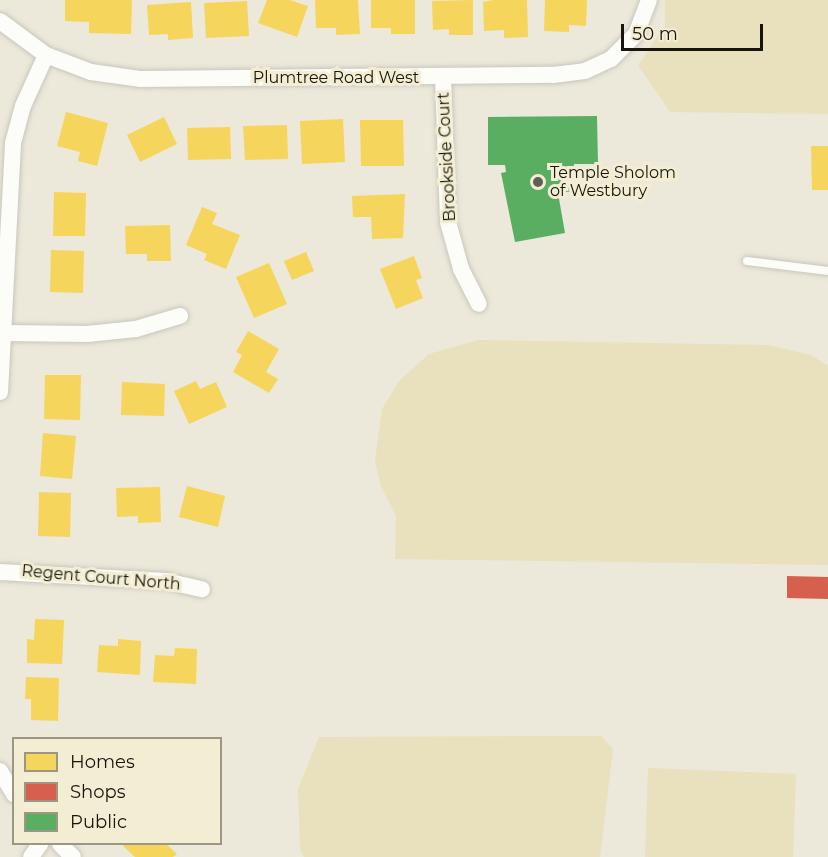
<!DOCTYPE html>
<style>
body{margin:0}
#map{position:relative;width:828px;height:857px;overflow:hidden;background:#ece8da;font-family:Montserrat,sans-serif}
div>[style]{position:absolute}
.green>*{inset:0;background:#e9e0bd}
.homes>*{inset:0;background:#f6d55c}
.shops>*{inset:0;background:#d6604d}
.public>*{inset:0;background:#5aae61}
.roads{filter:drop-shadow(0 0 2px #c9c6bc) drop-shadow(0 0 2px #c9c6bc)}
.service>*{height:8px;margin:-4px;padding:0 4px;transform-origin:4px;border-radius:4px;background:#fcfcf9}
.minor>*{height:16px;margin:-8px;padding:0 8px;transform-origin:8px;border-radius:8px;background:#fcfcf9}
.dots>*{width:16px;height:16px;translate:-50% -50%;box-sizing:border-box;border:3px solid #f3edd3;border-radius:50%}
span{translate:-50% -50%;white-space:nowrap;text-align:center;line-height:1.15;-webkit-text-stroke:6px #f3edd3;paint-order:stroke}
.street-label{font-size:16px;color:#17150c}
.poi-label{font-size:16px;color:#17150c}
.left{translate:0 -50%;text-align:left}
.legend{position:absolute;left:12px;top:737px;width:210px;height:108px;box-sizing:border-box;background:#f3edd3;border:2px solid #9b9783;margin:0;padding:8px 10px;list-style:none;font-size:18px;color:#17150c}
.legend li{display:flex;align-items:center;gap:12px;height:30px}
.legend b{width:30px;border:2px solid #9b9783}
.scale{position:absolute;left:621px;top:24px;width:142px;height:27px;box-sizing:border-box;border:3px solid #17150c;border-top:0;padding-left:8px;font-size:18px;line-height:21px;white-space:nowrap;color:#17150c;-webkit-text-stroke:4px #f3edd3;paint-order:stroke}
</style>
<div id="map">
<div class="green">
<div style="clip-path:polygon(665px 0,828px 0,828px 114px,670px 112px,638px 65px,665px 26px)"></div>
<div style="clip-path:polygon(478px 340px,768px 345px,811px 355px,828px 366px,828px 565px,395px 559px,396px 516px,381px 486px,375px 461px,382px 409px,399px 381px,429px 354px)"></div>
<div style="clip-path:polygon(601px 736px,613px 749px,600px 857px,304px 857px,300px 848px,298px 789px,319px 737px)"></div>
<div style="clip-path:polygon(648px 768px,796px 774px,793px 857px,645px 857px)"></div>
</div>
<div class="homes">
<div style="clip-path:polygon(65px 0,132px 0,131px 34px,89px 33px,89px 22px,65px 21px)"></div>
<div style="clip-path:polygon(267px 0,290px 0,308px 6px,297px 37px,258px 23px)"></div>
<div style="clip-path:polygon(315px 0,358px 0,360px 34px,336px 35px,336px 28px,316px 28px)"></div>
<div style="clip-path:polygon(371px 0,415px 0,415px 34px,391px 34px,391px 28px,371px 28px)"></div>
<div style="clip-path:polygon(473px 0,473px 35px,449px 35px,449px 29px,433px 30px,432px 1px)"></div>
<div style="clip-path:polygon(493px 0,527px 0,528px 37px,504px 38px,504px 30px,484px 31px,483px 2px)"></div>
<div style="clip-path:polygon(545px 0,587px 0,586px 26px,569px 25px,569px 32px,544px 31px)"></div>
<div style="clip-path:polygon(247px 1px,249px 36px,206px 38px,204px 3px)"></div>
<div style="clip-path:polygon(191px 2px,193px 38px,168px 40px,168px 34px,149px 35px,147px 5px)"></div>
<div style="clip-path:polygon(66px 112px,108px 123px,97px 166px,78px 161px,80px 152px,57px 146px)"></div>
<div style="clip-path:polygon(164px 117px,177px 144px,140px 162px,127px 135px)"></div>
<div style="clip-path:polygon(343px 119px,345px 162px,302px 164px,300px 121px)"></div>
<div style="clip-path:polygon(360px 120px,403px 120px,404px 166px,361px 166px)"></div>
<div style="clip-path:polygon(287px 125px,288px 159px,245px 160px,243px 126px)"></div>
<div style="clip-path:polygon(230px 127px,231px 159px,188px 160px,187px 128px)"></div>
<div style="clip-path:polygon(811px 146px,828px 146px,828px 190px,812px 190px)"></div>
<div style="clip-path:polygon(54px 192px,86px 193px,85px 236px,53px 236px)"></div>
<div style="clip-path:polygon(405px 194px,403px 238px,372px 239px,371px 217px,353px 217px,352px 196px)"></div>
<div style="clip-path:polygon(202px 207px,217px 213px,212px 224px,240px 235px,226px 269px,204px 260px,207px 254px,186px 245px)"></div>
<div style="clip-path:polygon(170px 225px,171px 261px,147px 261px,147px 254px,126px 254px,125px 226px)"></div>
<div style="clip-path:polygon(51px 250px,84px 251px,83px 293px,50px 292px)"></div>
<div style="clip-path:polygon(306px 252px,314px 271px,292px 280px,284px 261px)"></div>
<div style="clip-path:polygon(414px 256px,422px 278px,416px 280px,423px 298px,396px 309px,380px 269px)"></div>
<div style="clip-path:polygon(269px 263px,287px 304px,254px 318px,236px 277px)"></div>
<div style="clip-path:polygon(248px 331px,279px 349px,266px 372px,278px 379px,269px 393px,233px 372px,242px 355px,236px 352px)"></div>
<div style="clip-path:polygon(45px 375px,81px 375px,80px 420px,44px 419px)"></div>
<div style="clip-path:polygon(196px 381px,200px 389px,216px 382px,227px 407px,189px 424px,174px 391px)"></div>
<div style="clip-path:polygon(122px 382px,165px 384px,164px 416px,121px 415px)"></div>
<div style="clip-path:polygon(43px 433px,76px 436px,72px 479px,40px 476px)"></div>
<div style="clip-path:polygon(187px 486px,225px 496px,218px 527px,179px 517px)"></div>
<div style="clip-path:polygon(160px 487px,161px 522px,138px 523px,138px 516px,117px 517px,116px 488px)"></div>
<div style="clip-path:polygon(39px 492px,71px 493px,70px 537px,38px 536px)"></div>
<div style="clip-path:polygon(35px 619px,64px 620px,62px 664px,27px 663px,27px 639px,34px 640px)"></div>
<div style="clip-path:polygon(118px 639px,141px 641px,140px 675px,97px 672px,99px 645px,118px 646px)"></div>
<div style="clip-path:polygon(175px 648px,197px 649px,196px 684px,153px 682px,155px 655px,174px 656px)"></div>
<div style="clip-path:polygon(26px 677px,59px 678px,58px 721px,31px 720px,31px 699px,25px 699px)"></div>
<div style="clip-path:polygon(125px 844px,166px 844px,177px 854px,173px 857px,135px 857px,123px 846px)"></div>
</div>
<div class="shops">
<div style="clip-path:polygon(787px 576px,828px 577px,828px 599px,787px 598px)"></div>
</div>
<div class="public">
<div style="clip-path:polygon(597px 116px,598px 164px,574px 164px,573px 191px,558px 193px,565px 233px,515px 242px,501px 173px,506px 172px,505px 165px,488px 165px,488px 117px)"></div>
</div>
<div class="roads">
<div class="service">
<div style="left:747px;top:261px;width:82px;rotate:7deg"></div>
</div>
<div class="minor">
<div style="left:0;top:21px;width:57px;rotate:36.5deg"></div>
<div style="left:46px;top:55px;width:48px;rotate:20.7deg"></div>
<div style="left:91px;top:72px;width:49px;rotate:8.1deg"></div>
<div style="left:140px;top:79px;width:413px;rotate:-0.6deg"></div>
<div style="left:553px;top:75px;width:32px;rotate:-7deg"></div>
<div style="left:585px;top:71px;width:29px;rotate:-25deg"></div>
<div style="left:611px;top:59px;width:35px;rotate:-45deg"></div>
<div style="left:636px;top:34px;width:36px;rotate:-69deg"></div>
<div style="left:443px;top:77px;width:145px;rotate:88deg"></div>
<div style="left:448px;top:222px;width:49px;rotate:74.5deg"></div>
<div style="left:461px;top:269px;width:39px;rotate:63deg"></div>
<div style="left:3px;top:333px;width:84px;rotate:0.7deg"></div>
<div style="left:87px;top:334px;width:49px;rotate:-5.8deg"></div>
<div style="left:136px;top:329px;width:46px;rotate:-16.5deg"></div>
<div style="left:0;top:392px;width:249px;rotate:-87deg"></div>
<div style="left:13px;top:143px;width:38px;rotate:-75deg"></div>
<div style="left:23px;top:106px;width:56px;rotate:-65.7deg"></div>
<div style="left:0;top:572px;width:166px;rotate:3.1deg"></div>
<div style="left:166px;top:581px;width:37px;rotate:13deg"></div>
<div style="left:0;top:771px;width:27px;rotate:59deg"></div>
<div style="left:60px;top:844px;width:18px;rotate:45deg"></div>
<div style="left:31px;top:857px;width:16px;rotate:-55deg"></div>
</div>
</div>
<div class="dots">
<div style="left:538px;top:182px;background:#625f54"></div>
</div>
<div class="street-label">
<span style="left:336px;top:78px">Plumtree Road West</span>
<span style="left:447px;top:157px;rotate:-93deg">Brookside Court</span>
<span style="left:101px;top:578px;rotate:5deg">Regent Court North</span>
</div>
<div class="poi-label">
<span class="left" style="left:550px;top:182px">Temple Sholom<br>of Westbury</span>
</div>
<ul class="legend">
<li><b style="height:16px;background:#f6d55c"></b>Homes</li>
<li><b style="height:16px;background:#d6604d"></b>Shops</li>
<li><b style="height:16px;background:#5aae61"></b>Public</li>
</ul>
<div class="scale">50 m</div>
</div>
